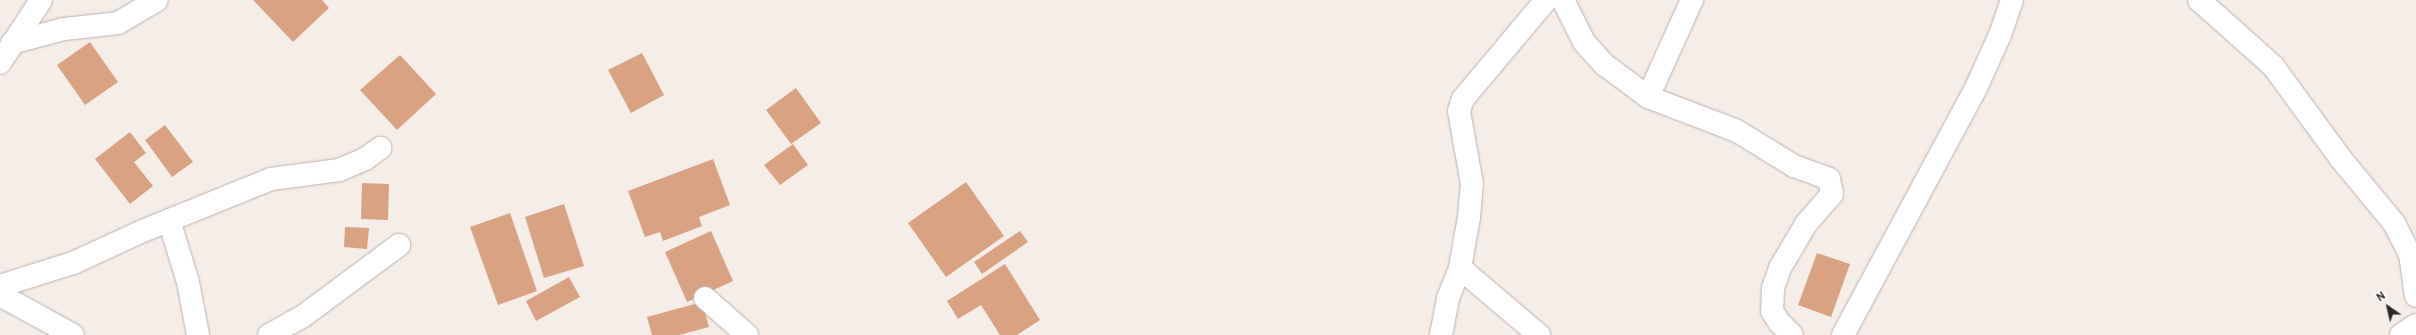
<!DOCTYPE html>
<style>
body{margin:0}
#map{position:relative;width:2416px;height:335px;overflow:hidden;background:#f5ede8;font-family:Overpass,sans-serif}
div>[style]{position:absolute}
.building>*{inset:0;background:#d8a283}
.roads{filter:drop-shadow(0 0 1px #bbb2ae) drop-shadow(0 0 1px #bbb2ae)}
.street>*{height:22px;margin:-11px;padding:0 11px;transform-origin:11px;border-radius:11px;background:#fff}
span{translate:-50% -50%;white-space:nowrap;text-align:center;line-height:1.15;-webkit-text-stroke:4px #fff;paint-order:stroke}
.north{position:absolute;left:2368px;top:287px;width:40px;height:40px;-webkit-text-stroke:3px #fff;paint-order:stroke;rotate:326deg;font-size:11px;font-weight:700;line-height:16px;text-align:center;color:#2c2927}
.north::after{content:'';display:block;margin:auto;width:14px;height:18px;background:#2c2927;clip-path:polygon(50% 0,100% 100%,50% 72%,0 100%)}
</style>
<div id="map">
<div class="building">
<div style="clip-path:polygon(253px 0,322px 0,329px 8px,293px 42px)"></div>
<div style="clip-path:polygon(90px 42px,118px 82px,85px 105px,57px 65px)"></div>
<div style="clip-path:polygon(642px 53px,664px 95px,631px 113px,608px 70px)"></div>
<div style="clip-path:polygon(400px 55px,436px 94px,397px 130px,360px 90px)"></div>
<div style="clip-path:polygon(796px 88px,821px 123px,791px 144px,766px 110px)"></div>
<div style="clip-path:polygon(165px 125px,193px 162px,172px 177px,145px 140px)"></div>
<div style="clip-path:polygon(130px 132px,146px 153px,134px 162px,153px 186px,130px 204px,95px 159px)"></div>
<div style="clip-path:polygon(793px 144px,808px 165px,780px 185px,764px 165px)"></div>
<div style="clip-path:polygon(713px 159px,730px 205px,699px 217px,702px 226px,663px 241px,660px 232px,645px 237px,628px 191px)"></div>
<div style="clip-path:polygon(966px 182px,1004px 236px,946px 277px,908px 223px)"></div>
<div style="clip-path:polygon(362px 183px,389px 184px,388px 220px,361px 219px)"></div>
<div style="clip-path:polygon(564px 204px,584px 266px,544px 278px,525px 217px)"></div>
<div style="clip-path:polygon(510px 213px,537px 291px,498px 305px,470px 227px)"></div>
<div style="clip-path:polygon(345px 227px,369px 228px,367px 249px,344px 247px)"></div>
<div style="clip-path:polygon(711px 231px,733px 281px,687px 302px,665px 252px)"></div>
<div style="clip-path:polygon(1020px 231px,1028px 242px,982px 274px,974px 262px)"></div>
<div style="clip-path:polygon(1817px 253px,1850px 264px,1831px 317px,1798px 305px)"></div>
<div style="clip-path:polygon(1005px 264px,1040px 320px,1017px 335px,1000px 335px,981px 305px,958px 319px,947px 301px)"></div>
<div style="clip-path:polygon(569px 277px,580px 297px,536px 321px,526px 301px)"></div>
<div style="clip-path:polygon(702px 302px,709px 327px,679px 335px,652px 335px,647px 317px)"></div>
</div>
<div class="roads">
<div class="street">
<div style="left:1563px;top:0;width:47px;rotate:63.4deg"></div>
<div style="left:1584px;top:42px;width:31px;rotate:48deg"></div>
<div style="left:1605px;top:65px;width:54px;rotate:36.7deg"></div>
<div style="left:1648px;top:97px;width:95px;rotate:20.9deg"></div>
<div style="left:1737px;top:131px;width:67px;rotate:31.6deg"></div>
<div style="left:1794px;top:166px;width:37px;rotate:20deg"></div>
<div style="left:1829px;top:179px;width:15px;rotate:79deg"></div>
<div style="left:1832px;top:194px;width:40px;rotate:131deg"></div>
<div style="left:1806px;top:224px;width:51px;rotate:120.6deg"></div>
<div style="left:1780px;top:268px;width:21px;rotate:109deg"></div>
<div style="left:1773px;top:288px;width:23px;rotate:92deg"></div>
<div style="left:1772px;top:311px;width:13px;rotate:58deg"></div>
<div style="left:1779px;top:322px;width:18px;rotate:45deg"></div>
<div style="left:2199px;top:0;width:99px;rotate:41.7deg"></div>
<div style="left:2273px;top:66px;width:115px;rotate:53.8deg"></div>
<div style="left:2341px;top:159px;width:83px;rotate:50.4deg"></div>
<div style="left:2394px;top:223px;width:35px;rotate:63deg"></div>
<div style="left:2410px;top:254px;width:42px;rotate:81.9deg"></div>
<div style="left:12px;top:43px;width:54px;rotate:-15.1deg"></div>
<div style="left:64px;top:29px;width:54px;rotate:-6.3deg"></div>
<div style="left:118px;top:23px;width:45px;rotate:-30.5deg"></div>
<div style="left:0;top:63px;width:75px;rotate:-56.9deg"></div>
<div style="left:1648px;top:97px;width:107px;rotate:-65.6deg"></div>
<div style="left:169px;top:220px;width:65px;rotate:73deg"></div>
<div style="left:188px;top:282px;width:54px;rotate:79.3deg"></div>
<div style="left:1460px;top:268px;width:104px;rotate:40.3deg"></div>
<div style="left:0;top:286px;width:77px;rotate:-17.5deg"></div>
<div style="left:73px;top:263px;width:79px;rotate:-24.6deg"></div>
<div style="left:145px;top:230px;width:136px;rotate:-22deg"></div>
<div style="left:271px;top:179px;width:69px;rotate:-7.5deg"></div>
<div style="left:339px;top:170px;width:28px;rotate:-23deg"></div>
<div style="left:365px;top:159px;width:19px;rotate:-36deg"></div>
<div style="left:0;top:295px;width:83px;rotate:28.7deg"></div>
<div style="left:705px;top:298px;width:56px;rotate:41.4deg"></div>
<div style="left:269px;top:335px;width:38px;rotate:-29deg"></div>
<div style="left:302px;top:317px;width:121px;rotate:-36.6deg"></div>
<div style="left:1441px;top:335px;width:38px;rotate:-79deg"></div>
<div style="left:1448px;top:298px;width:32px;rotate:-68deg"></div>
<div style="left:1460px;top:268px;width:52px;rotate:-80deg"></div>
<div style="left:1469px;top:217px;width:33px;rotate:-85deg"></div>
<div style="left:1472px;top:184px;width:74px;rotate:-100.1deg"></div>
<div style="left:1459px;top:111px;width:13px;rotate:-72deg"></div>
<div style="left:1463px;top:99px;width:129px;rotate:-50deg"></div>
<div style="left:1843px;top:335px;width:278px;rotate:-61.7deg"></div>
<div style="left:1975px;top:90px;width:60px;rotate:-65.6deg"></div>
<div style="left:2000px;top:35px;width:37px;rotate:-71deg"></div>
<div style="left:2401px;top:335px;width:18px;rotate:-34deg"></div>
</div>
</div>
<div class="north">N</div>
</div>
